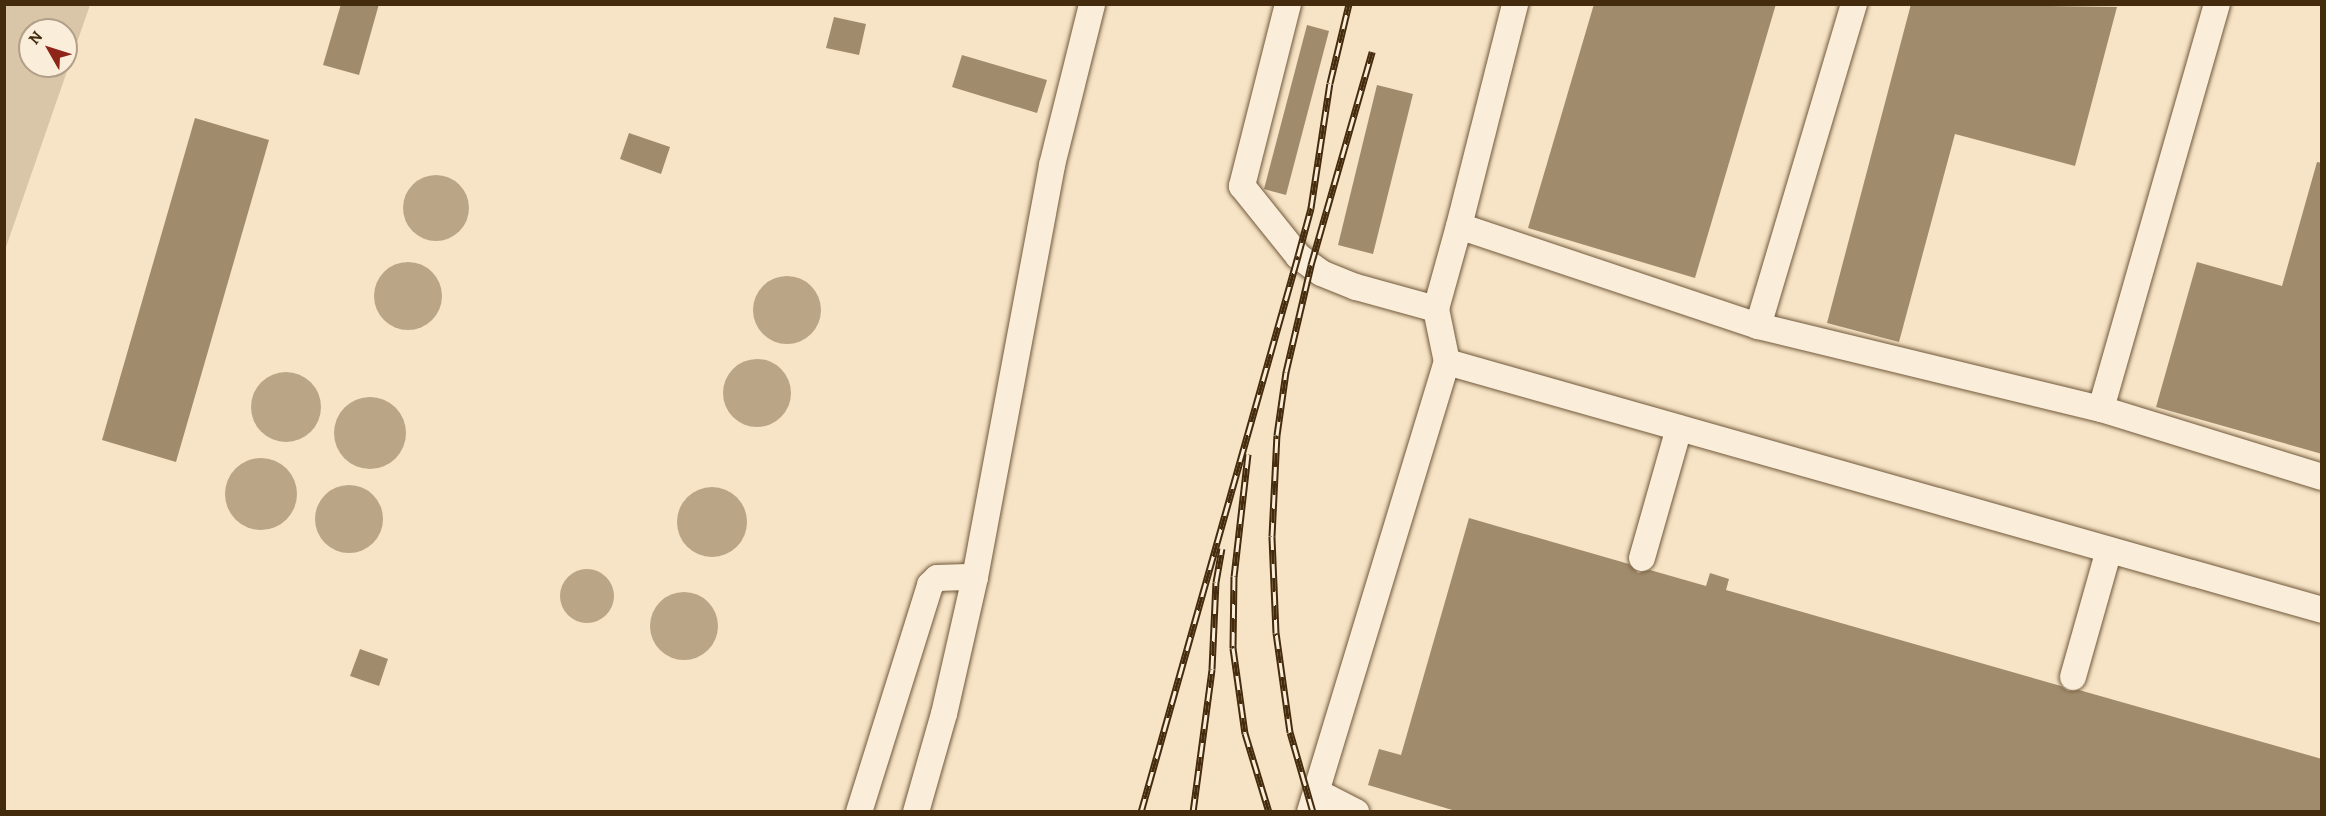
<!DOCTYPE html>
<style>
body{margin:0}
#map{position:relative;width:2326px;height:816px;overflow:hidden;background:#f7e4c6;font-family:Alegreya,serif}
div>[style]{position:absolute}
.green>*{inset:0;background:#d9c5a7}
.water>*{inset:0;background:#baa587}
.round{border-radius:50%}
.building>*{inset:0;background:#a18b6d}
.roads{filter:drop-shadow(0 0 2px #71593b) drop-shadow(0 0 2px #71593b)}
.minor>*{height:26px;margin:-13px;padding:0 13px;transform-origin:13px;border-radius:13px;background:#faedda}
.rail>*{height:7px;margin-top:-3.5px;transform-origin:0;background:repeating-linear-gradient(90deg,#faedda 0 14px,#442b0d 0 28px);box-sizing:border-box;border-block:2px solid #442b0d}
span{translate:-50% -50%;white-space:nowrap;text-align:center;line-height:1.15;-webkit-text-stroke:4.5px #faedda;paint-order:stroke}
.frame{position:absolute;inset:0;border:6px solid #442b0d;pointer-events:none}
.north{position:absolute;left:18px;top:18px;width:60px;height:60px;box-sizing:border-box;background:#faedda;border:2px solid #b19f88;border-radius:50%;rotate:309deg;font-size:16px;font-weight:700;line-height:24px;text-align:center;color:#442b0d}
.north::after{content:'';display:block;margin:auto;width:21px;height:27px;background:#8f2418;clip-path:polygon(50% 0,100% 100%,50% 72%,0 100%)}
</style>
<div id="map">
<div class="green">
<div style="clip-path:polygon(evenodd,5px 4px,90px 5px,5px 250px,4px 5px,5px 4px,30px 30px,66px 30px,66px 66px,30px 66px,30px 30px)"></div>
</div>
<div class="water">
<div class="round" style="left:403px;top:175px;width:66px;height:66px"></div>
<div class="round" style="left:374px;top:262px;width:68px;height:68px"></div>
<div class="round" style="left:753px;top:276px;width:68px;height:68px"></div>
<div class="round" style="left:723px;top:359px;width:68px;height:68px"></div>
<div class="round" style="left:251px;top:372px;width:70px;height:70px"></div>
<div class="round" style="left:334px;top:397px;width:72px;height:72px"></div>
<div class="round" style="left:225px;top:458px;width:72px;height:72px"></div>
<div class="round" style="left:315px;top:485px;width:68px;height:68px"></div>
<div class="round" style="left:677px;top:487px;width:70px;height:70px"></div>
<div class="round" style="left:560px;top:569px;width:54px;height:54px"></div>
<div class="round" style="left:650px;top:592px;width:68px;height:68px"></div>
</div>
<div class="building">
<div style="clip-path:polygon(341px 4px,379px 4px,359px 75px,323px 65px)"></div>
<div style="clip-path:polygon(1594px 4px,1776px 4px,1695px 278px,1528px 228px)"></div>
<div style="clip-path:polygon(1911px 4px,2117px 7px,2075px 166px,1955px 134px,1899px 342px,1827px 323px)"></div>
<div style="clip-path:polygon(834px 17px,866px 24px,859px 55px,826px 48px)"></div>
<div style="clip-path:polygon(1307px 25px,1329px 31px,1286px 195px,1264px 189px)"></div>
<div style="clip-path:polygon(962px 55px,1047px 80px,1037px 113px,952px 87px)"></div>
<div style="clip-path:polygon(1377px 85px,1413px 94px,1373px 254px,1338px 245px)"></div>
<div style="clip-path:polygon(195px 118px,269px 140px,176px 462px,102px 440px)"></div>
<div style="clip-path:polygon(629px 133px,670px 147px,661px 174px,620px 159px)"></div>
<div style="clip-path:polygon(2317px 162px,2322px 163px,2322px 454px,2156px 407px,2197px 262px,2282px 286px)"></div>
<div style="clip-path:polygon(1469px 518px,1629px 564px,1638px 573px,1650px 570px,1706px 586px,1710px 573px,1729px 579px,1726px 590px,2061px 686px,2068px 691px,2079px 690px,2322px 759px,2322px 812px,1459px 812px,1368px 785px,1379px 749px,1401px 755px)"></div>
<div style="clip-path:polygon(360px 649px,388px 659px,379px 686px,350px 676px)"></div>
</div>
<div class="roads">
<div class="minor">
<div style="left:1288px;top:4px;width:188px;rotate:104.2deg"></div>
<div style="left:1242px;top:186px;width:90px;rotate:51.3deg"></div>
<div style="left:1298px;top:256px;width:29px;rotate:36deg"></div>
<div style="left:1321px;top:273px;width:38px;rotate:22deg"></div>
<div style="left:1356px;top:287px;width:83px;rotate:15.4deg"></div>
<div style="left:2217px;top:4px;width:421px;rotate:106deg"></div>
<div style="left:2101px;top:409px;width:231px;rotate:17.1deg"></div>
<div style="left:1459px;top:226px;width:229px;rotate:-75.8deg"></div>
<div style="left:1758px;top:326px;width:336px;rotate:-73.4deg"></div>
<div style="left:2101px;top:409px;width:353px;rotate:-166.4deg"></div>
<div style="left:1758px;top:326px;width:315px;rotate:-161.5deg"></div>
<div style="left:1459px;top:226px;width:86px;rotate:105.5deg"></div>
<div style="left:1436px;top:309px;width:54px;rotate:78.3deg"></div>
<div style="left:1447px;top:362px;width:909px;rotate:15.82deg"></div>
<div style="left:1642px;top:558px;width:135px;rotate:-74.1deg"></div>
<div style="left:2073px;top:677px;width:132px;rotate:-74.2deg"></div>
<div style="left:1317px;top:792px;width:44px;rotate:27.1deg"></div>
<div style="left:859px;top:812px;width:238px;rotate:-72.6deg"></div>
<div style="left:930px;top:585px;width:10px;rotate:-45deg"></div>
<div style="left:937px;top:578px;width:38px;rotate:-2deg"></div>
<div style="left:916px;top:812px;width:102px;rotate:-74.1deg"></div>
<div style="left:944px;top:714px;width:140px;rotate:-77.2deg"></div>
<div style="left:975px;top:577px;width:419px;rotate:-79.4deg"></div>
<div style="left:1052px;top:165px;width:166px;rotate:-76deg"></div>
<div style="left:1310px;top:812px;width:470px;rotate:-73.1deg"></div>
</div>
</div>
<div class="rail">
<div style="left:1248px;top:454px;width:123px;rotate:96.5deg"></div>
<div style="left:1234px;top:576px;width:72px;rotate:90.8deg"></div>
<div style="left:1233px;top:648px;width:86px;rotate:82deg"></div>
<div style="left:1245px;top:733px;width:83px;rotate:73.1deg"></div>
<div style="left:1141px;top:812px;width:578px;rotate:-74.23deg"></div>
<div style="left:1298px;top:256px;width:50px;rotate:-74.8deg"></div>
<div style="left:1311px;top:208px;width:126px;rotate:-81.4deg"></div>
<div style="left:1330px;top:83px;width:81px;rotate:-76.5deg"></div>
<div style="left:1193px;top:812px;width:144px;rotate:-82.4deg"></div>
<div style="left:1212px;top:669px;width:87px;rotate:-87.4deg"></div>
<div style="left:1216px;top:582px;width:34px;rotate:-80deg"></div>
<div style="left:1313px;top:812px;width:83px;rotate:-106deg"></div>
<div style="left:1290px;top:732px;width:100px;rotate:-98deg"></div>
<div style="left:1276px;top:633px;width:97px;rotate:-92.4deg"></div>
<div style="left:1272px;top:536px;width:101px;rotate:-87.2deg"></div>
<div style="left:1277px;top:435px;width:64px;rotate:-81.9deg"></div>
<div style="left:1286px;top:372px;width:110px;rotate:-76.8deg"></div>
<div style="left:1311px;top:265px;width:222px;rotate:-74deg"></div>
</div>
<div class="frame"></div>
<div class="north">N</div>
</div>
